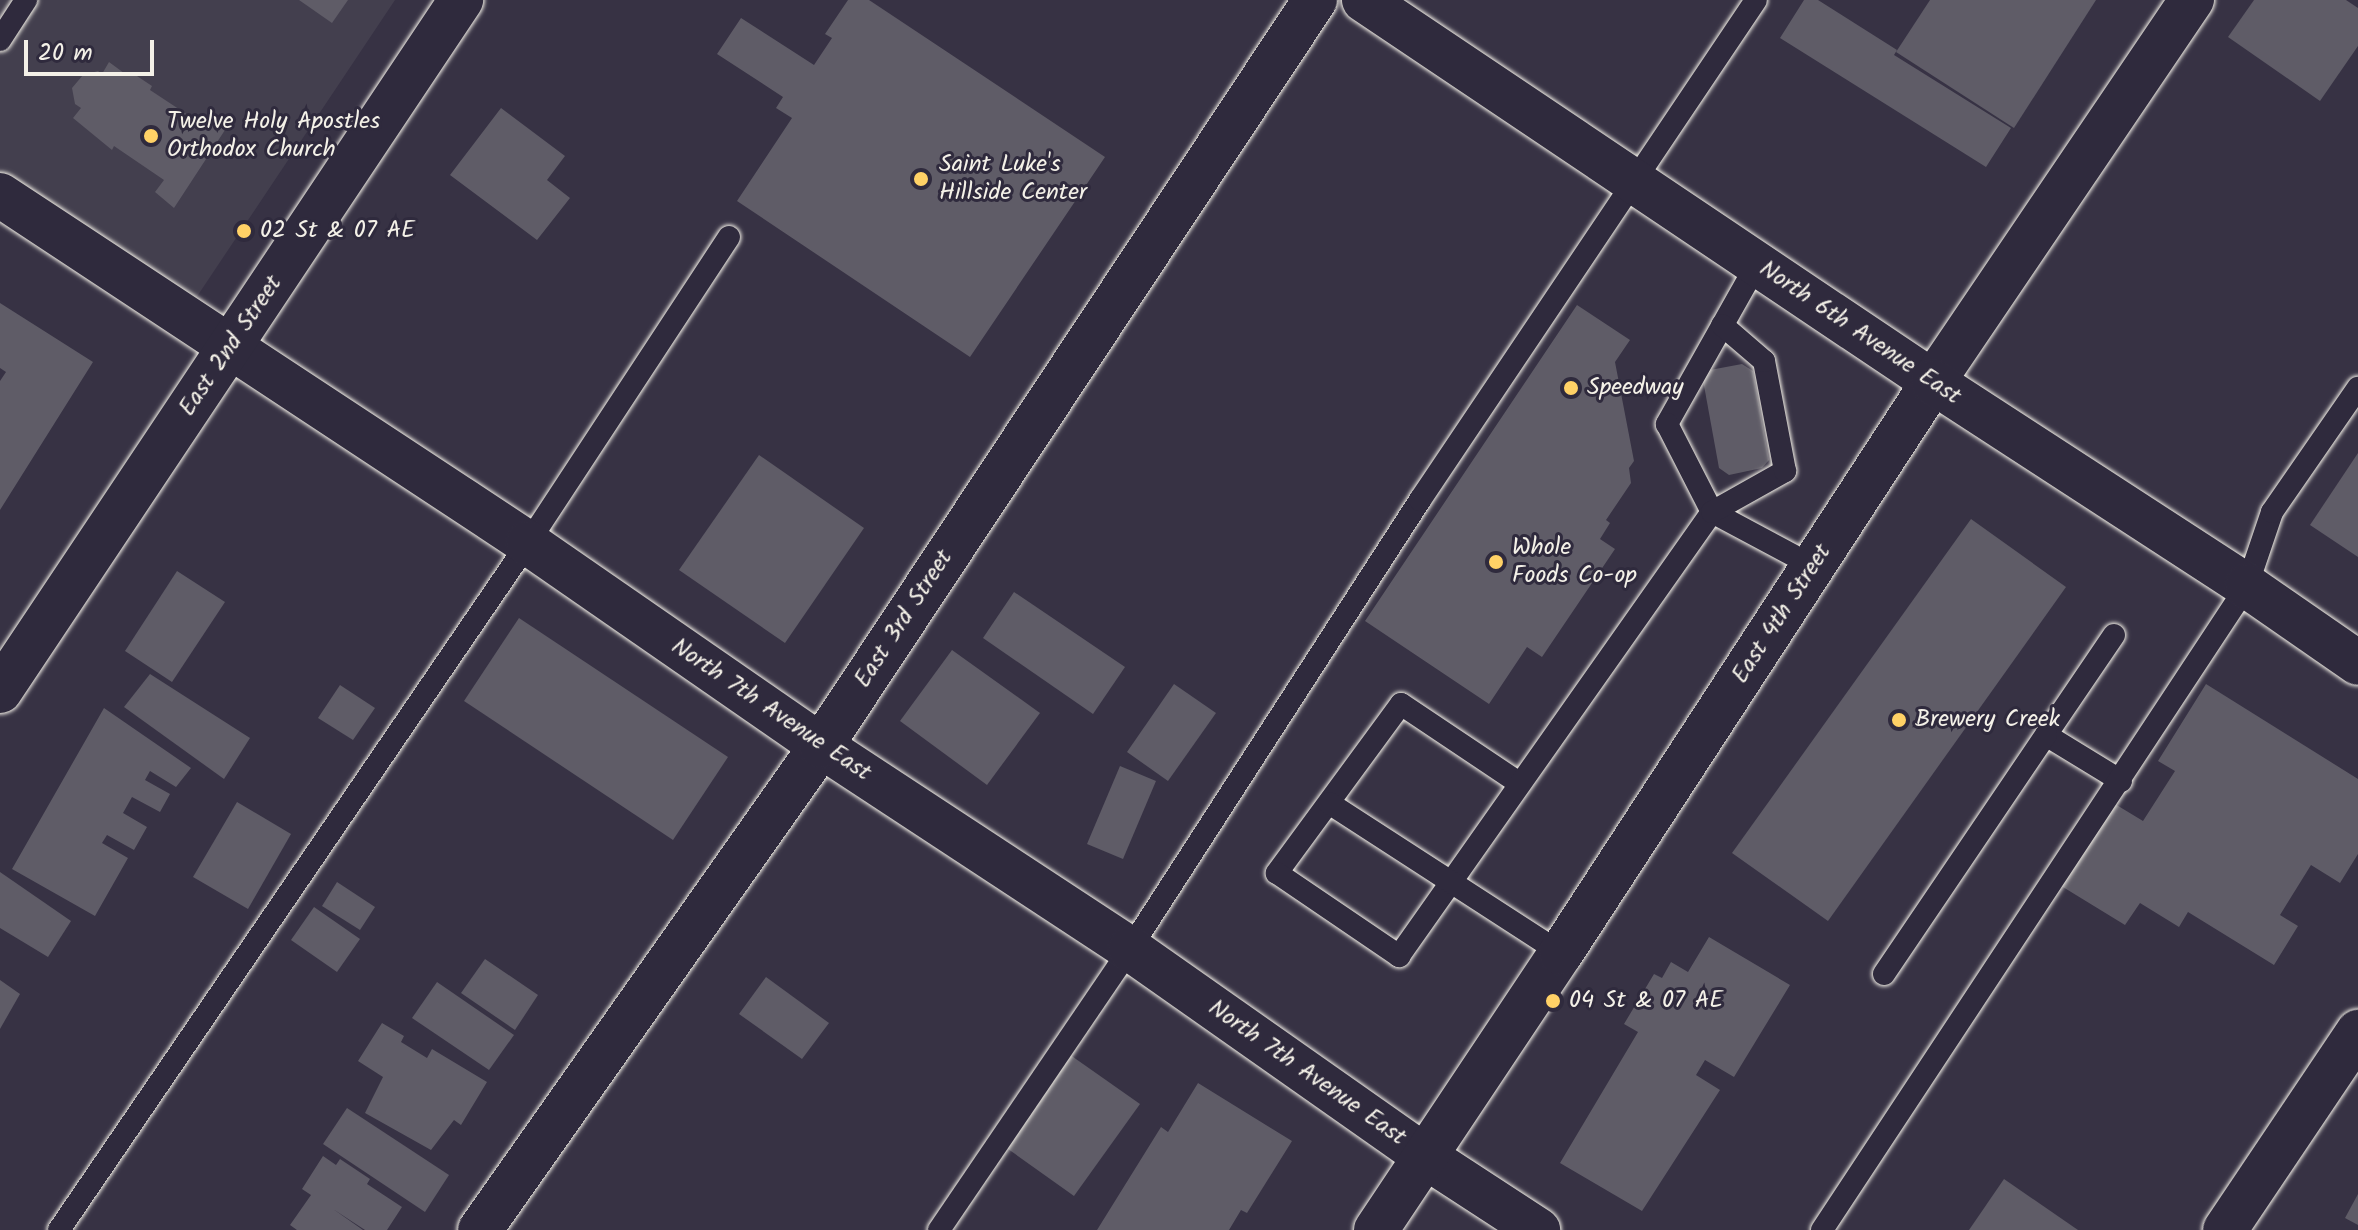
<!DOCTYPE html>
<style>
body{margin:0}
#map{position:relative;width:2358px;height:1230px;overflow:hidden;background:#373244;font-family:Kalam,sans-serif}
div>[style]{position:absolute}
.built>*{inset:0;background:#433f4e}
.building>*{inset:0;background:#5f5c67}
.roads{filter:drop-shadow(0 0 2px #f4f1e8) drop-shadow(0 0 2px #f4f1e8)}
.service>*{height:22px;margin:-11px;padding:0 11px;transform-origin:11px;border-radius:11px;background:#2f2a3d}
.minor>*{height:44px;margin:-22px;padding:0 22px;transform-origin:22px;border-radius:22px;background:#2f2a3d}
.tertiary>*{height:44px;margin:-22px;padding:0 22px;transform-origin:22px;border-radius:22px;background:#2f2a3d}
.secondary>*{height:44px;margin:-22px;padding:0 22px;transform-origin:22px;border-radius:22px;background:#2f2a3d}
.dots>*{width:22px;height:22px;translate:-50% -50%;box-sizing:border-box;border:4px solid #2f2a3d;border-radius:50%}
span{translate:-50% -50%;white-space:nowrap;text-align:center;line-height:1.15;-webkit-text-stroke:6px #2f2a3d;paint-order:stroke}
.poi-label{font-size:24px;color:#f4f1e8}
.left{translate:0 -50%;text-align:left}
.street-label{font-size:24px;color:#f4f1e8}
.scale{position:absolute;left:24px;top:40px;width:130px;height:36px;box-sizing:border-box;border:4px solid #f4f1e8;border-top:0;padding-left:10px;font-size:24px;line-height:28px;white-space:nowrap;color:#f4f1e8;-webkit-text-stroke:6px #2f2a3d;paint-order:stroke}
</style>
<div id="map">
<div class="built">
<div style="clip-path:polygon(0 0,395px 0,184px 316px,0 195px)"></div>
</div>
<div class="building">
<div style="clip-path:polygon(299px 0,348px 0,332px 23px)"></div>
<div style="clip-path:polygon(848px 0,869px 0,1105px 157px,970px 357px,737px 201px,792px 118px,776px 108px,783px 97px,717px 54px,741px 18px,814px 65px,832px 38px,825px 34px)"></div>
<div style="clip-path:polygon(1804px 0,1818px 0,1897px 50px,1894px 55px,2011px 128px,1986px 167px,1780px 38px)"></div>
<div style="clip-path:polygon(1930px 0,2096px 0,2014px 128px,1896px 52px)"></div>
<div style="clip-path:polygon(2254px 0,2346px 0,2358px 8px,2358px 46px,2320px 101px,2228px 37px)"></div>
<div style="clip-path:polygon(109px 62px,128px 76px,131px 72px,152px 86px,150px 90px,200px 123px,203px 116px,225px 130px,174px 208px,155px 192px,164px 180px,114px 146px,112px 150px,73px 118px,81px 108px,75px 104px,72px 88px,83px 75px,98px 71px,102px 74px)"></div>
<div style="clip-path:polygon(501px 108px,565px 156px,547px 180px,570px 198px,537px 240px,450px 175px)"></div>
<div style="clip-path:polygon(0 303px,93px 362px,0 510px,0 381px,6px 372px,0 368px)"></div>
<div style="clip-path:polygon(1577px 305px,1630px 340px,1615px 362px,1634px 461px,1629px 468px,1631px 483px,1606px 520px,1610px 523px,1600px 539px,1615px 549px,1542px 657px,1527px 647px,1489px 704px,1365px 621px)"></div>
<div style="clip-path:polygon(1742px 364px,1753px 371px,1769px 460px,1762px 468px,1729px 475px,1719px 468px,1703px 380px,1710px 370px)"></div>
<div style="clip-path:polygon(2358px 453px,2358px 557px,2310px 525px)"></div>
<div style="clip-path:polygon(759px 455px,864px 528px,785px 643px,679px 570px)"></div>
<div style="clip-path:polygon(1971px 519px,2066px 587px,1828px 921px,1732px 853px)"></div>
<div style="clip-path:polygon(177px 571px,225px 602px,172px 682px,125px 651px)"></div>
<div style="clip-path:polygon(1014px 592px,1125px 667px,1093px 714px,983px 638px)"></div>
<div style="clip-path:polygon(519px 618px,728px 757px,673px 840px,464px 701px)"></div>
<div style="clip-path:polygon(952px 650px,1040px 713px,987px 785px,900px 721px)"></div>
<div style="clip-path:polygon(150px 674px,250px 738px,224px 779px,124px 707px)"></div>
<div style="clip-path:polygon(1174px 684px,1216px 713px,1168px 781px,1127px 752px)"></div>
<div style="clip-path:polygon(2206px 684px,2358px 779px,2358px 854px,2340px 883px,2311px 865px,2280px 915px,2298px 926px,2274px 965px,2188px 912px,2179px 927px,2140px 903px,2125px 925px,2058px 884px,2110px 801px,2143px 821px,2175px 771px,2158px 761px)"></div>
<div style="clip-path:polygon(340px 685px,375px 708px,353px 740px,318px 718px)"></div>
<div style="clip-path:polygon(104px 708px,191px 768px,176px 787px,150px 771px,145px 780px,170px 794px,160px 812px,132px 797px,123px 813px,147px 827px,134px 850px,107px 835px,102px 843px,128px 858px,95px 916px,12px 869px)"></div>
<div style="clip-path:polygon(1120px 766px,1156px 781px,1123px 859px,1087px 844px)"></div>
<div style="clip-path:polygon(237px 802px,291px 834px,248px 909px,193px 877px)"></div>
<div style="clip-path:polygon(0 872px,71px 921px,48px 957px,0 928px)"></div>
<div style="clip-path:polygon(337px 882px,375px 907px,360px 930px,322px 906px)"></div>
<div style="clip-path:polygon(314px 907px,360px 939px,337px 972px,291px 940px)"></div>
<div style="clip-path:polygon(1709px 937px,1790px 985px,1734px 1077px,1705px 1060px,1696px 1075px,1720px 1090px,1642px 1211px,1560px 1163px,1638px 1032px,1624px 1024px,1654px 974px,1662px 978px,1671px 962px,1688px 972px)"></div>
<div style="clip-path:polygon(485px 959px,538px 995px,515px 1030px,461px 993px)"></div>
<div style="clip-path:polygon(766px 977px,829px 1023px,802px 1059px,739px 1014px)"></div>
<div style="clip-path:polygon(0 980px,20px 994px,0 1029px)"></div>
<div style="clip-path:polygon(437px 982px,514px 1035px,489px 1070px,412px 1018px)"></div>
<div style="clip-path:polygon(382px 1023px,404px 1036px,401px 1042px,427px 1058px,432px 1049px,487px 1082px,461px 1125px,454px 1120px,431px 1150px,365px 1113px,383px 1077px,358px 1061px)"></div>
<div style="clip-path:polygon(1066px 1052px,1140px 1104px,1074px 1196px,1001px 1144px)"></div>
<div style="clip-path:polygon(1198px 1083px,1292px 1141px,1247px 1213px,1241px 1210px,1229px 1230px,1097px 1230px,1161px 1127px,1168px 1132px)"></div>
<div style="clip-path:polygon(347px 1108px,449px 1175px,425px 1212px,323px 1144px)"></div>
<div style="clip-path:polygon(323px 1156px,336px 1165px,340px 1159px,370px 1179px,367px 1184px,402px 1207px,387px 1230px,365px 1230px,333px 1209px,363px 1230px,297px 1230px,290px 1225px,311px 1195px,302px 1189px)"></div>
<div style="clip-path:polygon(2004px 1179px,2078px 1230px,1969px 1230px)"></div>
<div style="clip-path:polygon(2358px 1194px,2358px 1225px,2345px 1218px)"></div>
</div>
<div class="roads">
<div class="service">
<div style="left:0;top:40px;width:48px;rotate:-57deg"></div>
<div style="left:1757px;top:264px;width:184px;rotate:119.4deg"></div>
<div style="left:1667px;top:424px;width:99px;rotate:62.9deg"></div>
<div style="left:1712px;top:512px;width:115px;rotate:28.1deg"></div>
<div style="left:2114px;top:635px;width:121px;rotate:124.2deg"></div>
<div style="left:2046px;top:735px;width:88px;rotate:31.5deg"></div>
<div style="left:1519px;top:783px;width:142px;rotate:-146.2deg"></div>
<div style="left:1401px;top:704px;width:210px;rotate:126.3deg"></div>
<div style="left:1277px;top:873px;width:148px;rotate:34.2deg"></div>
<div style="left:1399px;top:956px;width:543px;rotate:-54.82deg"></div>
<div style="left:1712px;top:512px;width:84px;rotate:-29.3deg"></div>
<div style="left:1785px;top:471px;width:112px;rotate:-100.8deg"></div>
<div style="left:1764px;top:361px;width:55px;rotate:-139.4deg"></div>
<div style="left:1329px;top:803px;width:276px;rotate:32.9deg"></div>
<div style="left:1884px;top:974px;width:289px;rotate:-55.9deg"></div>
<div style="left:59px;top:1230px;width:832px;rotate:-55.68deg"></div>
<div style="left:528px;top:543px;width:366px;rotate:-56.7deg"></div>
<div style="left:939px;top:1230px;width:340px;rotate:-55.8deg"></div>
<div style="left:1130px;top:949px;width:535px;rotate:-57.14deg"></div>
<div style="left:1420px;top:500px;width:602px;rotate:-56.1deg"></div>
<div style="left:1822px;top:1230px;width:772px;rotate:-56.58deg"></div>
<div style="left:2247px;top:586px;width:78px;rotate:-71.3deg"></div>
<div style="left:2272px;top:512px;width:151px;rotate:-55.3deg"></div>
</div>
<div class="minor">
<div style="left:0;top:195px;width:632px;rotate:33.39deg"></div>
<div style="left:528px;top:543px;width:356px;rotate:34.7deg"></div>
<div style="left:821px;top:746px;width:370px;rotate:33.3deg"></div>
<div style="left:1130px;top:949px;width:362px;rotate:35.1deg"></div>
<div style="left:1426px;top:1157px;width:134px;rotate:33.1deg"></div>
<div style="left:2225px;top:1230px;width:239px;rotate:-56.1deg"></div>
</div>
<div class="tertiary">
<div style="left:1364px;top:0;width:685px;rotate:33.88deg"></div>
<div style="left:1933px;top:382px;width:462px;rotate:-55.9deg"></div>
<div style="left:0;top:691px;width:831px;rotate:-56.29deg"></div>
<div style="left:480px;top:1230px;width:592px;rotate:-54.83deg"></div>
<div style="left:821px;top:746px;width:895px;rotate:-56.49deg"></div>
</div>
<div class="secondary">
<div style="left:1376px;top:1230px;width:333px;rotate:-56.3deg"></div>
<div style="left:1561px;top:953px;width:681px;rotate:-56.92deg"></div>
<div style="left:1933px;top:382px;width:374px;rotate:33deg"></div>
<div style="left:2247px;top:586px;width:135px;rotate:34.7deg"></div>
</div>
</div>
<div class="dots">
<div style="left:151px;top:136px;background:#ffd166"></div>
<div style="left:921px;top:179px;background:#ffd166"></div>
<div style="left:244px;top:231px;background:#ffd166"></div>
<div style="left:1571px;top:388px;background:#ffd166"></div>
<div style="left:1496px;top:562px;background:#ffd166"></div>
<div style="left:1899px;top:720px;background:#ffd166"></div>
<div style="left:1553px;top:1001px;background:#ffd166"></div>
</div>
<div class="poi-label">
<span class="left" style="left:167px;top:136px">Twelve Holy Apostles<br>Orthodox Church</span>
<span class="left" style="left:939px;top:179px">Saint Luke's<br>Hillside Center</span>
<span class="left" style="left:260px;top:231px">02 St &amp; 07 AE</span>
<span class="left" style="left:1587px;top:388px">Speedway</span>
<span class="left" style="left:1512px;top:562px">Whole<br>Foods Co-op</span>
<span class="left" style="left:1915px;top:720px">Brewery Creek</span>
<span class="left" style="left:1569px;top:1001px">04 St &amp; 07 AE</span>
</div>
<div class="street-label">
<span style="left:1860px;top:333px;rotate:34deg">North 6th Avenue East</span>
<span style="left:231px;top:346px;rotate:-56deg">East 2nd Street</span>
<span style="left:1782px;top:614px;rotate:-57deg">East 4th Street</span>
<span style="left:904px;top:619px;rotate:-57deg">East 3rd Street</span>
<span style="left:771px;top:710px;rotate:34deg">North 7th Avenue East</span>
<span style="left:1307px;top:1073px;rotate:35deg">North 7th Avenue East</span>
</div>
<div class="scale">20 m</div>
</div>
